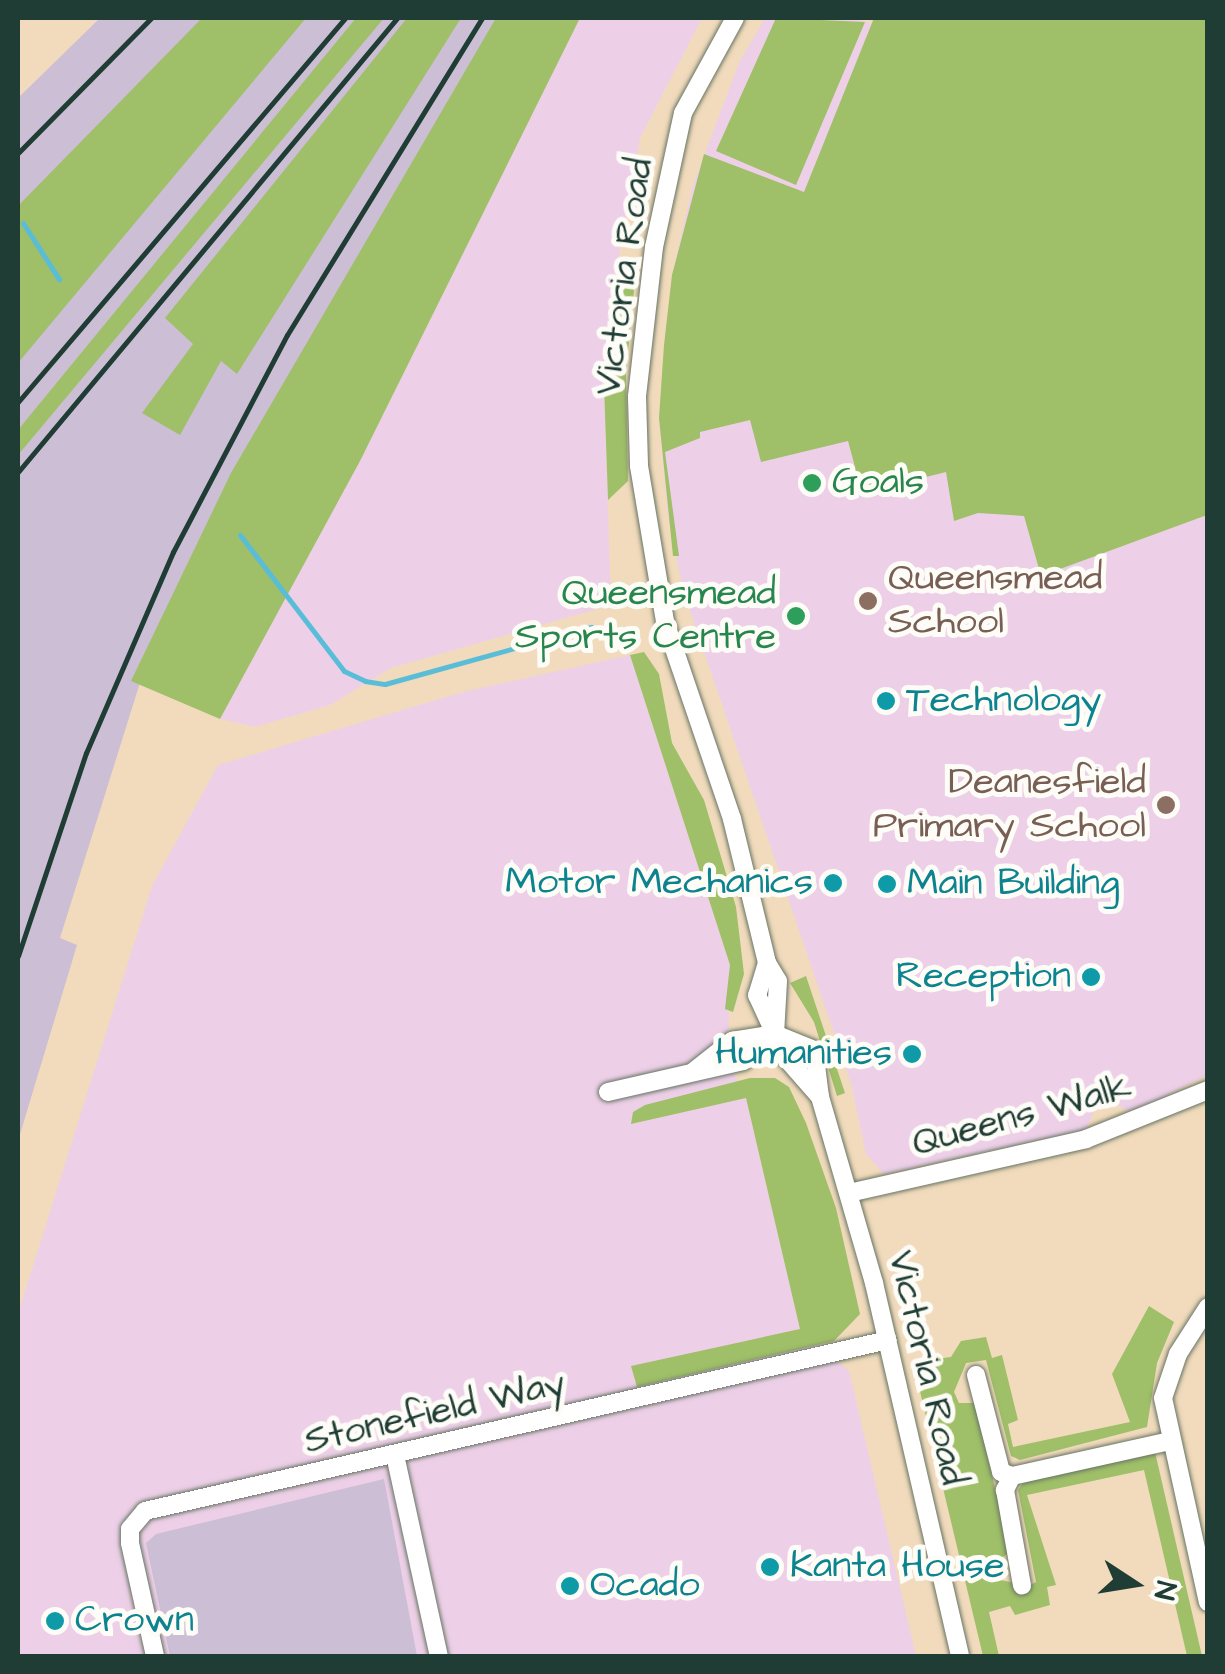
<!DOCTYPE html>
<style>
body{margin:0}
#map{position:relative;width:1225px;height:1674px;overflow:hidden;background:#f1dbbc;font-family:"Architects Daughter",sans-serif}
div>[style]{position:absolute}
.built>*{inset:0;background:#edd0e8}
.industrial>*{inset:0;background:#ccbed4}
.green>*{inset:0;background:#9fbf68}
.stream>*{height:5px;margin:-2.5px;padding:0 2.5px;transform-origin:2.5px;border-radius:2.5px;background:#5abdd8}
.roads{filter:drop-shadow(0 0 2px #687464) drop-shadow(0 0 2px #687464)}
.minor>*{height:18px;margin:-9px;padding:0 9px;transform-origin:9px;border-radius:9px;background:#fff}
.rail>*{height:5px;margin:-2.5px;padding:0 2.5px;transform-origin:2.5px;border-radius:2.5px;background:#1f3d34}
.dots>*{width:28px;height:28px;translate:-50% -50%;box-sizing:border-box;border:5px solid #fdfcf7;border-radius:50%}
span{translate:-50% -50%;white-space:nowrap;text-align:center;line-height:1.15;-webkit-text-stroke:10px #fdfcf7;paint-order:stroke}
.street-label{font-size:38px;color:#1f3d34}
.leisure-label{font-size:38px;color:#27864d}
.left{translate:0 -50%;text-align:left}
.right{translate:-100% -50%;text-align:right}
.education-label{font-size:38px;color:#785e54}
.culture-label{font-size:38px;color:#0d838f}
.frame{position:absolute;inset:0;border:20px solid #1f3d34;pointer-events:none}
.north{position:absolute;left:1085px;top:1534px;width:100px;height:100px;-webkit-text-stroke:8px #fdfcf7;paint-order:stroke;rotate:102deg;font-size:28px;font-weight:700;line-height:40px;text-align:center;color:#1f3d34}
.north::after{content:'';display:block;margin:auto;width:35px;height:45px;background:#1f3d34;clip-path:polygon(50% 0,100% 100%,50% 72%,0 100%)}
</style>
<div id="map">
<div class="built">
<div style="clip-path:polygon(580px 18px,702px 18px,640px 138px,616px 272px,604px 385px,611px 605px,391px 668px,330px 705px,255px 727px,220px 719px)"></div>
<div style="clip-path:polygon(765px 18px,855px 18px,871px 24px,874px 18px,1207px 18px,1207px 1075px,1132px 1113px,1116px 1104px,1094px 1111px,1086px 1130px,884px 1174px,866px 1154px,851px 1083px,683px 590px,668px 517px,659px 418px,672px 276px,693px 185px,739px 63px)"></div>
<div style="clip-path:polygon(630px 655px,730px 965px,728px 1061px,746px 1098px,800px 1329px,849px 1371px,916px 1656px,18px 1656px,18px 1314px,152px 886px,218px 765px,463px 692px)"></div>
</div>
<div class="industrial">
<div style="clip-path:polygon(100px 18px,528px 18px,154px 638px,60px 938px,77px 945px,18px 1141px,18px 98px)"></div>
<div style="clip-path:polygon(384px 1479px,417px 1656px,170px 1656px,146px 1543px,156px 1534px)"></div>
</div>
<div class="green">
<div style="clip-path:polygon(202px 18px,306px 18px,18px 363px,18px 206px)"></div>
<div style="clip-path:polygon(356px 18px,384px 18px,18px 455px,18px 430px)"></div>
<div style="clip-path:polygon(407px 18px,461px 18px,237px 374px,221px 361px,180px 435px,142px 413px,193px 344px,165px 318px)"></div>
<div style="clip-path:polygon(496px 18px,580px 18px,360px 461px,220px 719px,131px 681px,231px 473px)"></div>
<div style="clip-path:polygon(776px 18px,865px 22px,796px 185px,716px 151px)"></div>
<div style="clip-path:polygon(874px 18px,1207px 18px,1207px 515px,1041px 576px,1024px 516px,978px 513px,954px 521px,946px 472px,862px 493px,848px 441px,761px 462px,750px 420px,700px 432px,700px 438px,665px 452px,679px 556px,673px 556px,659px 418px,664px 345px,672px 275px,704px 154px,804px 192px)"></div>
<div style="clip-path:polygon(616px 272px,631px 278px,634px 290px,626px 374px,628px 481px,608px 500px,604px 385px)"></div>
<div style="clip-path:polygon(644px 652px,659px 674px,672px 743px,704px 800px,736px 907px,744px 974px,733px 1012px,725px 1009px,730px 965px,630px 655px)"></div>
<div style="clip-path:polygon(806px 976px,845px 1093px,837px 1096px,814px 1022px,790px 983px)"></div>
<div style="clip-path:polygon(750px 1078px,775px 1078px,789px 1087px,806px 1123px,836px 1208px,860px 1314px,834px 1341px,637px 1387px,631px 1366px,800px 1329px,746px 1098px,631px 1124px,633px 1112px,645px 1105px)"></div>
<div style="clip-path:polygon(1149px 1306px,1174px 1322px,1157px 1363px,1147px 1427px,1020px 1460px,1011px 1456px,986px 1360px,966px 1363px,954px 1392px,959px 1403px,975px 1403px,1010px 1552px,993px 1564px,996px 1579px,1015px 1583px,1016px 1592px,1036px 1582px,1018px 1490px,1023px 1483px,1155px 1452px,1202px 1656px,1187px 1656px,1144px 1470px,1027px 1495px,1056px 1585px,1047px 1587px,1050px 1605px,1015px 1615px,1010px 1606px,989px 1612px,999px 1656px,983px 1656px,913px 1362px,951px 1357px,961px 1341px,986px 1337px,992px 1358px,1002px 1355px,1018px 1420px,1008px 1424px,1013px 1447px,1130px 1422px,1112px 1374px)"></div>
</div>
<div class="stream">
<div style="left:23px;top:223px;width:67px;rotate:57.3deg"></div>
<div style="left:240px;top:535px;width:171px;rotate:52.6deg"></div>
<div style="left:344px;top:671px;width:23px;rotate:25deg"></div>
<div style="left:365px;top:681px;width:20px;rotate:9deg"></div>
<div style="left:385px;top:684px;width:214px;rotate:-15.5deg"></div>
</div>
<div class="roads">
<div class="minor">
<div style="left:735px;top:18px;width:108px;rotate:118.7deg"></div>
<div style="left:683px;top:113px;width:137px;rotate:102.2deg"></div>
<div style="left:654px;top:247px;width:151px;rotate:96.5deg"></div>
<div style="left:637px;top:397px;width:69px;rotate:88.3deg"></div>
<div style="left:639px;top:466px;width:158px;rotate:80.5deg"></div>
<div style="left:665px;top:622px;width:208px;rotate:71.2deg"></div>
<div style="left:732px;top:819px;width:148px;rotate:76.3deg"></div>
<div style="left:767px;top:963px;width:21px;rotate:59deg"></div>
<div style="left:778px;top:981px;width:53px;rotate:93.2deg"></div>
<div style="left:767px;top:963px;width:34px;rotate:107deg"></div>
<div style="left:757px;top:995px;width:69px;rotate:65.3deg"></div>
<div style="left:786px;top:1058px;width:52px;rotate:48.9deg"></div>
<div style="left:694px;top:1071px;width:48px;rotate:-38.3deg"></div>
<div style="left:732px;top:1041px;width:44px;rotate:-9.2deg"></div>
<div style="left:775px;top:1034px;width:42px;rotate:22.3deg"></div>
<div style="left:814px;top:1050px;width:47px;rotate:82.7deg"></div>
<div style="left:820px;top:1097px;width:194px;rotate:73.8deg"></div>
<div style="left:874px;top:1283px;width:383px;rotate:77deg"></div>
<div style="left:608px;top:1092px;width:139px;rotate:-12.9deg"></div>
<div style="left:743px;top:1061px;width:41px;rotate:-41.1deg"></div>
<div style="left:849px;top:1193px;width:243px;rotate:-12.8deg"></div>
<div style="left:1086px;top:1139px;width:131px;rotate:-21.9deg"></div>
<div style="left:1208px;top:1307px;width:56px;rotate:122.6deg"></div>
<div style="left:1178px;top:1354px;width:46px;rotate:108.8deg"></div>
<div style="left:1163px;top:1398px;width:209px;rotate:77.6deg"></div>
<div style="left:976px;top:1375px;width:100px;rotate:75.5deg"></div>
<div style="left:1001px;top:1472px;width:12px;rotate:20deg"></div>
<div style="left:1012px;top:1476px;width:16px;rotate:117deg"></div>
<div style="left:1005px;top:1490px;width:97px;rotate:79.9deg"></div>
<div style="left:395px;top:1455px;width:206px;rotate:77.7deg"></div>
<div style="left:1012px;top:1476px;width:162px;rotate:-12.5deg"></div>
<div style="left:155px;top:1656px;width:116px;rotate:-102.5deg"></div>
<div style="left:130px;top:1543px;width:14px;rotate:-90deg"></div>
<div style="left:130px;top:1529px;width:23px;rotate:-50deg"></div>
<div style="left:145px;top:1511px;width:762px;rotate:-12.96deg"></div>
</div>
</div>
<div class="rail">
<div style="left:18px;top:153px;width:190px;rotate:-45.4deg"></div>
<div style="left:18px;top:402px;width:504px;rotate:-49.58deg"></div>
<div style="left:18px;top:472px;width:591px;rotate:-50.14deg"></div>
<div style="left:18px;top:956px;width:214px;rotate:-71.5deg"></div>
<div style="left:86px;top:753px;width:219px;rotate:-66.6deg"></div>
<div style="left:173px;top:552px;width:245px;rotate:-62.3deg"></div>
<div style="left:287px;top:335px;width:372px;rotate:-58.4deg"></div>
</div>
<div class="dots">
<div style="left:812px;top:483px;background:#2e9e5b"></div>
<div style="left:868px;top:601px;background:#8d6e63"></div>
<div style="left:796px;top:616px;background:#2e9e5b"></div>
<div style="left:886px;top:701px;background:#0f9aa8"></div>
<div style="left:1166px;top:805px;background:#8d6e63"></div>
<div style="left:833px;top:883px;background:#0f9aa8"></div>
<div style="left:887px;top:884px;background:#0f9aa8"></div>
<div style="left:1091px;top:977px;background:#0f9aa8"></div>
<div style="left:912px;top:1054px;background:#0f9aa8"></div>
<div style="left:770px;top:1567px;background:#0f9aa8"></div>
<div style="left:570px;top:1586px;background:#0f9aa8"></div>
<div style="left:55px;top:1621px;background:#0f9aa8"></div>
</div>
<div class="street-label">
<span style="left:625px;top:277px;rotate:-82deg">Victoria Road</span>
<span style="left:1022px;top:1116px;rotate:-15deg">Queens Walk</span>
<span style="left:926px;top:1368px;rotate:77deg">Victoria Road</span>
<span style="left:435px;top:1413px;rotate:-13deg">Stonefield Way</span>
</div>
<div class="leisure-label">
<span class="left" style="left:832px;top:483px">Goals</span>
<span class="right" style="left:776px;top:616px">Queensmead<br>Sports Centre</span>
</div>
<div class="education-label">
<span class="left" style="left:888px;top:601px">Queensmead<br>School</span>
<span class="right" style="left:1146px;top:805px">Deanesfield<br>Primary School</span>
</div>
<div class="culture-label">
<span class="left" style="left:906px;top:701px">Technology</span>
<span class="right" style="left:813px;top:883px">Motor Mechanics</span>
<span class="left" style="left:907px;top:884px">Main Building</span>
<span class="right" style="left:1071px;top:977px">Reception</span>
<span class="right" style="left:892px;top:1054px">Humanities</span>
<span class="left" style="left:790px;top:1567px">Kanta House</span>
<span class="left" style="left:590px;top:1586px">Ocado</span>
<span class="left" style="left:75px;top:1621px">Crown</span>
</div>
<div class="frame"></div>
<div class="north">N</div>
</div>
